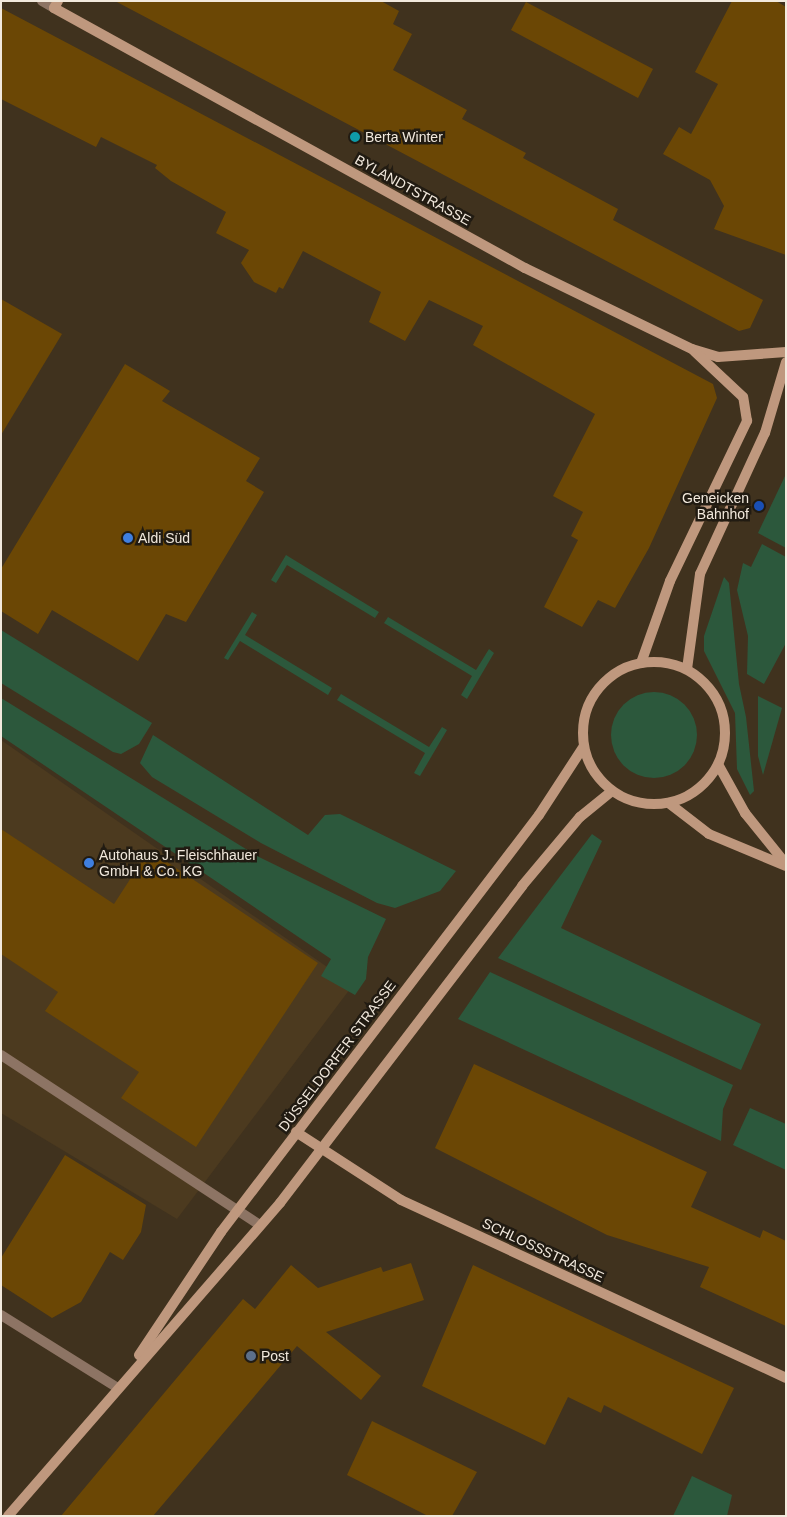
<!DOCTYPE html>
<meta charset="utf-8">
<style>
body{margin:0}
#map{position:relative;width:787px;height:1517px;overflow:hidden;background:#40321e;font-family:Helvetica,sans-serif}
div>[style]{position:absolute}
.built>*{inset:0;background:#4c3a1f}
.green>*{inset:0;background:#2c583c}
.round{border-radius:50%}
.building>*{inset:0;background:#6b4705}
.lane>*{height:10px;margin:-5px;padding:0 5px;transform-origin:5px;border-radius:5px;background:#8d7464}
.street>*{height:10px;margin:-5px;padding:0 5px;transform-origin:5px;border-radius:5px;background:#8d7464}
.secondary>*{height:10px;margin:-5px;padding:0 5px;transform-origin:5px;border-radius:5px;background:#bf987e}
.secondary>.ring{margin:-5px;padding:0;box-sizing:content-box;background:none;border:10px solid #bf987e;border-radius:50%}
.dots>*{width:14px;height:14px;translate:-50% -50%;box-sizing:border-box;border:2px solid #211b12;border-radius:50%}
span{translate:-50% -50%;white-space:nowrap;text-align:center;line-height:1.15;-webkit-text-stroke:5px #211b12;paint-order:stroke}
.poi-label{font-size:14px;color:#f2e9dd}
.left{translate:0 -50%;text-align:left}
.right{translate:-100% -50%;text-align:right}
.street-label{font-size:14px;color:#f2e9dd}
.frame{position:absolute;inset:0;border:2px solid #f2e9dd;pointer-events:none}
</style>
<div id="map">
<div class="built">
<div style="clip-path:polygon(1px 740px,353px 985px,177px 1219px,1px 1113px)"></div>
</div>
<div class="green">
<div style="clip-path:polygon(786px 474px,786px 548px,758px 533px)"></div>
<div style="clip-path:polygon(762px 544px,786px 557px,786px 643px,764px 684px,747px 674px,748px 636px,737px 590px,743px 563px,751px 567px)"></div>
<div style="clip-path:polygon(286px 555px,379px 612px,375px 618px,287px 565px,276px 583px,271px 580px)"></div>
<div style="clip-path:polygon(724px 577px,729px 583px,739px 684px,746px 717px,754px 791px,750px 795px,737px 769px,735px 713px,704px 651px,704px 636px)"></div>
<div style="clip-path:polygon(252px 612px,257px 615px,245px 635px,332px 688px,328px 695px,240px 641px,228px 660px,224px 658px)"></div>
<div style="clip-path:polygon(388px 617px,476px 670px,489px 649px,494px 653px,467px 699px,461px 695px,472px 676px,384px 623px)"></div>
<div style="clip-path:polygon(1px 630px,152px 723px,139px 744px,121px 754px,113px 752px,1px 683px)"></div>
<div class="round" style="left:611px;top:692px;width:86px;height:86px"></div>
<div style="clip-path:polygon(341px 694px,429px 747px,442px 727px,447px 730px,420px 776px,414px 773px,425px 753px,337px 700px)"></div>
<div style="clip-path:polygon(758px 696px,782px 708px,763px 775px,758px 756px)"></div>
<div style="clip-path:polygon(1px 698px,259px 857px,386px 919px,368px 957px,366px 979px,355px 995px,321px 976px,331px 959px,1px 736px)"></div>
<div style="clip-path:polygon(153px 735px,308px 835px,325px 815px,340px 814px,456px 871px,440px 891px,395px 908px,377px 903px,261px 843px,152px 777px,140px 763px)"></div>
<div style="clip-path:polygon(592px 834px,602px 841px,561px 928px,761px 1024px,741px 1070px,498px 958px)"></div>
<div style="clip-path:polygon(490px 972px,733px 1085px,723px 1109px,721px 1141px,458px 1019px)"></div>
<div style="clip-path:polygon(750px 1108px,786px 1124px,786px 1170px,733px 1145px)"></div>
<div style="clip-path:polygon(692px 1476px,732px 1495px,727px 1516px,673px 1516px)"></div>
</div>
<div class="building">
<div style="clip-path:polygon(115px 1px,381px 1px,399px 11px,393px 24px,412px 34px,393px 70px,467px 110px,462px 119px,526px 153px,523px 158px,618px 209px,613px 220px,763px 300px,750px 328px,739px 331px)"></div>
<div style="clip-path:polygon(732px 1px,776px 1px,786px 7px,786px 255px,714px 229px,724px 206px,710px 180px,663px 154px,679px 127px,691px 134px,718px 84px,695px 72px)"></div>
<div style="clip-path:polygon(526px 2px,653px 69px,638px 98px,511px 30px)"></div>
<div style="clip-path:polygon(1px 8px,713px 384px,717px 398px,649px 548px,615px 608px,598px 600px,582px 627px,544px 607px,578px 540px,571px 536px,583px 512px,553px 496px,595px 414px,473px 345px,483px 326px,429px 300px,405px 341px,369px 322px,381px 292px,303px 251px,283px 289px,279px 287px,276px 293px,254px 282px,241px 263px,249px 250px,216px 233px,226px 212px,171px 181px,155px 168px,157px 165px,101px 137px,96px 147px,1px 99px)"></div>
<div style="clip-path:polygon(1px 299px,62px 334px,1px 435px)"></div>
<div style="clip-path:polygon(125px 364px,170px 391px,162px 401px,260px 458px,246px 481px,264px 492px,186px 622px,166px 614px,138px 661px,52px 610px,38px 634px,1px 611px,1px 569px)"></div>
<div style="clip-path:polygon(1px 829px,114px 904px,149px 850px,318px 963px,196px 1147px,121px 1098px,139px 1072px,45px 1011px,58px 992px,1px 954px)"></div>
<div style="clip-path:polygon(474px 1064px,707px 1172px,691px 1207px,760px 1238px,763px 1230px,786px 1241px,786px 1326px,700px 1287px,709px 1267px,607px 1235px,435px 1148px)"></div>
<div style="clip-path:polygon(65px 1155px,146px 1205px,141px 1232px,123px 1260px,110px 1252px,81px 1302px,52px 1318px,1px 1285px,1px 1258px)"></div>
<div style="clip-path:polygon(411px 1263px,424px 1300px,326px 1332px,381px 1376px,361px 1400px,297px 1346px,153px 1516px,61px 1516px,243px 1299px,255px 1309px,291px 1265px,318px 1288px,381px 1267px,383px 1272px)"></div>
<div style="clip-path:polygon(473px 1265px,734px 1388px,702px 1454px,604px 1405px,601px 1413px,568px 1397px,545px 1445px,422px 1386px)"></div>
<div style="clip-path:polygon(372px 1421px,477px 1472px,452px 1516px,428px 1516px,347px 1475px)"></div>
</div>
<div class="lane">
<div style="left:1px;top:1055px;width:310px;rotate:33.3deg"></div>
<div style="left:1px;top:1315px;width:138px;rotate:32deg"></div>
</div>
<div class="street">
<div style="left:42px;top:1px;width:14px;rotate:30deg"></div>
</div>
<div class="secondary">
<div style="left:58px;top:1px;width:8px;rotate:120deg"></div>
<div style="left:54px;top:8px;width:538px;rotate:28.9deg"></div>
<div style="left:525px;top:268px;width:186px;rotate:25.9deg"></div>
<div style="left:692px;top:349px;width:27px;rotate:17deg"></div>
<div style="left:718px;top:357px;width:68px;rotate:-4.2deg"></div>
<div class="ring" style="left:583px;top:662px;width:132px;height:132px"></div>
<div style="left:641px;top:663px;width:87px;rotate:-70.5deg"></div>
<div style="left:670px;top:581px;width:178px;rotate:-64.3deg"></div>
<div style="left:747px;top:421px;width:24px;rotate:-99deg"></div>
<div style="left:743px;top:397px;width:67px;rotate:-136.8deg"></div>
<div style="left:687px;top:669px;width:96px;rotate:-82.2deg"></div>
<div style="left:700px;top:574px;width:155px;rotate:-65.3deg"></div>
<div style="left:765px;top:433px;width:74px;rotate:-73.5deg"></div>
<div style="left:719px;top:766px;width:54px;rotate:61deg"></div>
<div style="left:745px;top:813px;width:65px;rotate:51.2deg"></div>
<div style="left:670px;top:804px;width:49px;rotate:37.6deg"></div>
<div style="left:709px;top:834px;width:83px;rotate:22.6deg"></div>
<div style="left:296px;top:1132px;width:125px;rotate:32.9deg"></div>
<div style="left:401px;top:1200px;width:424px;rotate:24.8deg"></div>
<div style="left:139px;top:1355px;width:148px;rotate:-56.3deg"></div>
<div style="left:221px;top:1232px;width:524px;rotate:-52.67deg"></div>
<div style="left:539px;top:815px;width:82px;rotate:-56.9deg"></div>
<div style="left:8px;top:1516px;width:415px;rotate:-49deg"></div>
<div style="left:280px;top:1203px;width:399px;rotate:-52.6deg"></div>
<div style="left:522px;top:886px;width:90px;rotate:-50deg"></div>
<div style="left:580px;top:817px;width:41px;rotate:-39.1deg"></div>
</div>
<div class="dots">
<div style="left:355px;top:137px;background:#0f9aa8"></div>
<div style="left:759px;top:506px;background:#1a4fb4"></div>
<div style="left:128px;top:538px;background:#3f7fe0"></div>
<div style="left:89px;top:863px;background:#3f7fe0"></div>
<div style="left:251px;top:1356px;background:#5c6f8a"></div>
</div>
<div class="poi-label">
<span class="left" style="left:365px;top:137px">Berta Winter</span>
<span class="right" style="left:749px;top:506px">Geneicken<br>Bahnhof</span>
<span class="left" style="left:138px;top:538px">Aldi Süd</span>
<span class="left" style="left:99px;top:863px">Autohaus J. Fleischhauer<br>GmbH &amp; Co. KG</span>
<span class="left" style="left:261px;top:1356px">Post</span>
</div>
<div class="street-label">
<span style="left:413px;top:190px;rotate:29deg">BYLANDTSTRASSE</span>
<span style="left:337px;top:1056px;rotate:-53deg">DÜSSELDORFER STRASSE</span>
<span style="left:543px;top:1250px;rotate:25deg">SCHLOSSSTRASSE</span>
</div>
<div class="frame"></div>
</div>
